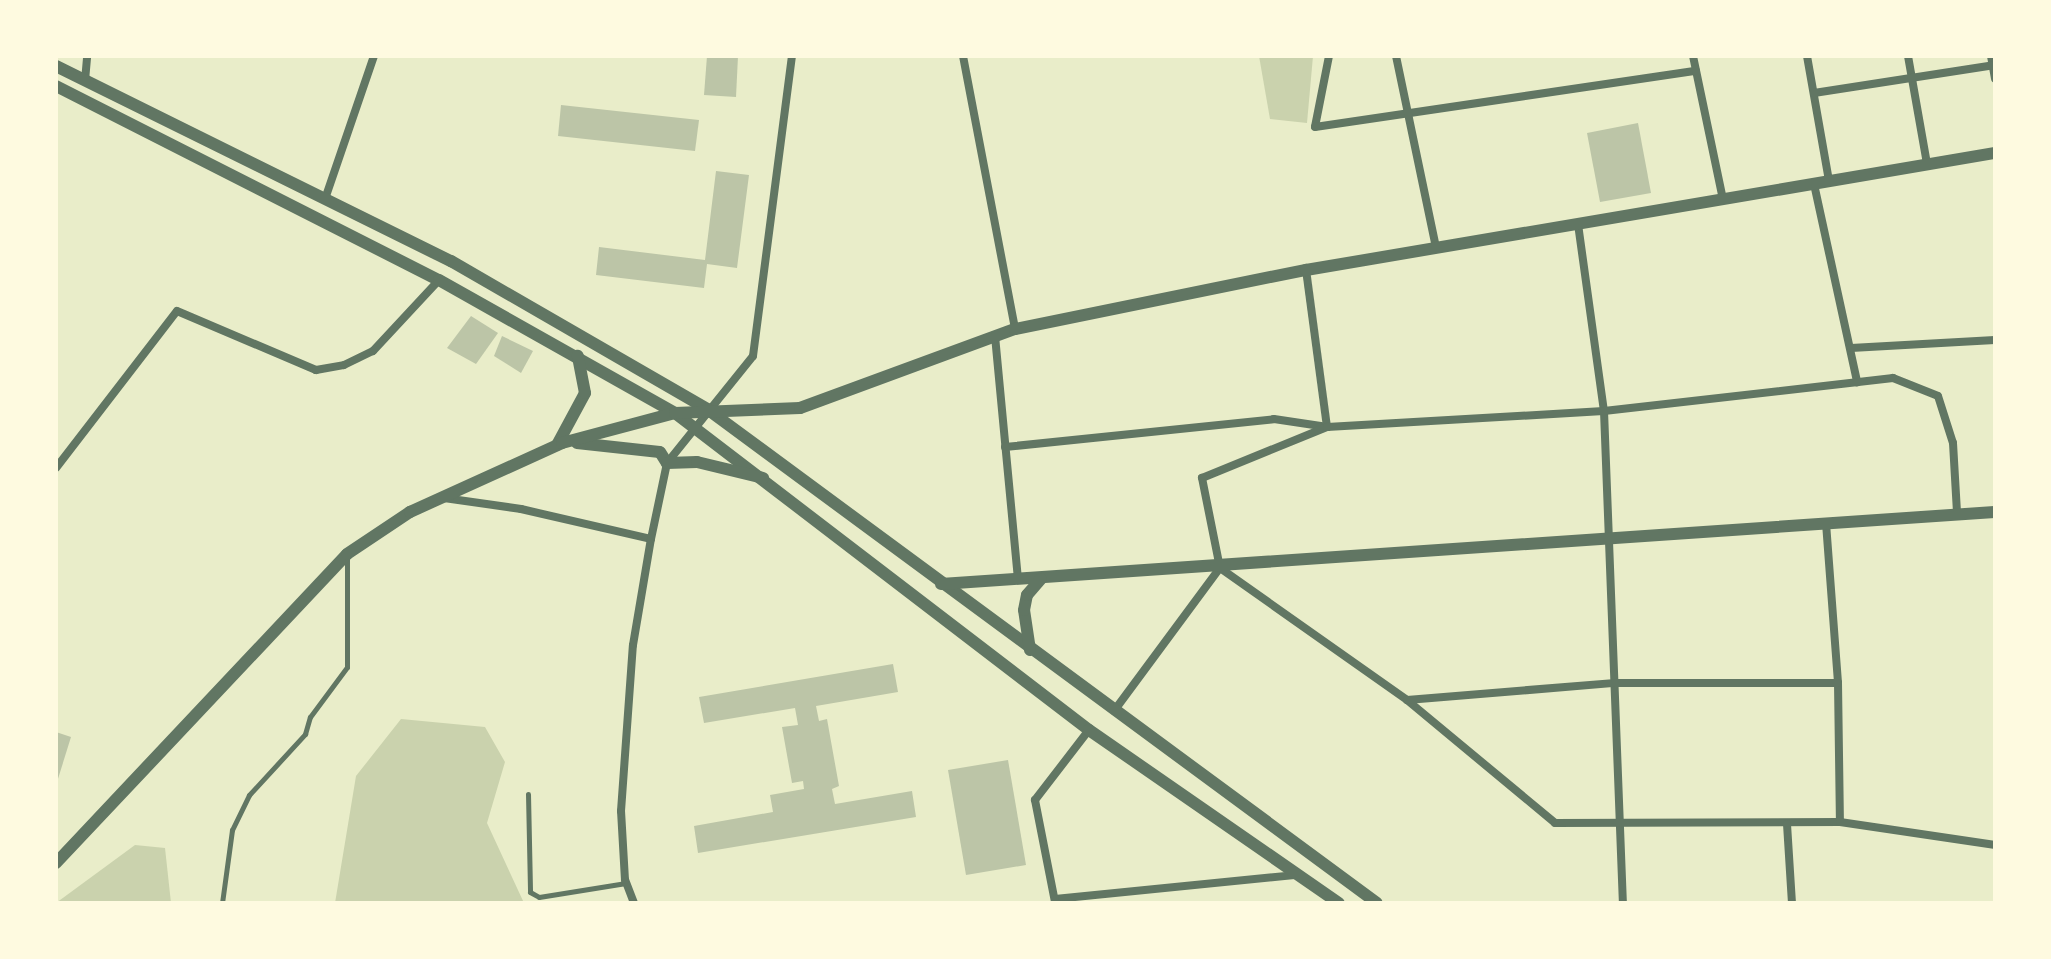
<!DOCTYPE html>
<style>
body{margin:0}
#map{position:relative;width:2051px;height:959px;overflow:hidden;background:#e9edc9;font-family:"PT Serif",serif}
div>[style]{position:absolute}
.green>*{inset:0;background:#cad2ad}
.building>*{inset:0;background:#bcc5a7}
.service>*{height:5px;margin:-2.5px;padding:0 2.5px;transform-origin:2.5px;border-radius:2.5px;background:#617663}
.minor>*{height:8px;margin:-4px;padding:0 4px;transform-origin:4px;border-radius:4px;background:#617663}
.tertiary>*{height:12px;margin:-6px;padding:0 6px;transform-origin:6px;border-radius:6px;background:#617663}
span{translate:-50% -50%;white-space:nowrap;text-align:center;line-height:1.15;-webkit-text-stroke:6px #fefae0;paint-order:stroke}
.frame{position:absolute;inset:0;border:58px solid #fefae0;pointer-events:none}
</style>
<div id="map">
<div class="green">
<div style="clip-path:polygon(1259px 56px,1313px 56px,1307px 123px,1270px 119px)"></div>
<div style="clip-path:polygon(401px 719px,485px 727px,505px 762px,487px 823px,524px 903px,335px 903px,356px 776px)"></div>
<div style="clip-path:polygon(135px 845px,165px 848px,171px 903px,56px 903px)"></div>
</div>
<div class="building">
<div style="clip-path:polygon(707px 56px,738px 56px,736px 97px,704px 95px)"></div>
<div style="clip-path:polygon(561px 105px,699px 120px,695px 151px,558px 136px)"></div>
<div style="clip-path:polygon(1638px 123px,1651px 193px,1600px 202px,1587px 133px)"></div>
<div style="clip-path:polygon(716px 171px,749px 175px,737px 268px,707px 264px,704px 288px,596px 275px,599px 247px,705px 260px)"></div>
<div style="clip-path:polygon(471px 316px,498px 333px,476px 364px,447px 348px)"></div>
<div style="clip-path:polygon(502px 336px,533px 351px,521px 373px,494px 356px)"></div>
<div style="clip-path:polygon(893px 664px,898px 692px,816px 706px,819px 721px,827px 719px,839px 786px,832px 789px,835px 804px,912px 791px,916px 817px,698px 853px,694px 826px,773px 812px,770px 795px,804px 789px,803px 781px,792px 783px,782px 727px,798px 725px,795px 708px,704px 723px,699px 697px)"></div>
<div style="clip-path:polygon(56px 732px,71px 737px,57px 782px,56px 782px)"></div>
<div style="clip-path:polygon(1008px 760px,1026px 865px,966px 875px,948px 770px)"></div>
</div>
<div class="service">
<div style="left:528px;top:794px;width:98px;rotate:88.8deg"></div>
<div style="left:530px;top:892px;width:10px;rotate:29deg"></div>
<div style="left:539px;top:897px;width:88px;rotate:-9.1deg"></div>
<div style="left:222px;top:903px;width:74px;rotate:-82.2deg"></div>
<div style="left:232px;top:830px;width:39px;rotate:-64deg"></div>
<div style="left:249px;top:795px;width:83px;rotate:-47.4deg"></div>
<div style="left:305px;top:734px;width:18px;rotate:-74deg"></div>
<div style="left:310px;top:717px;width:62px;rotate:-53.5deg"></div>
<div style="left:347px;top:667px;width:108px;rotate:-90deg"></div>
</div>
<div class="minor">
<div style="left:963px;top:56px;width:278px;rotate:79.2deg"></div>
<div style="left:1329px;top:56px;width:72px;rotate:101.2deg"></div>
<div style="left:1315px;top:127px;width:385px;rotate:-8.4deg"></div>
<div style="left:1396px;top:56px;width:196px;rotate:78.2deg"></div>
<div style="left:1693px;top:56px;width:147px;rotate:78.2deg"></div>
<div style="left:1807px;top:56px;width:127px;rotate:80deg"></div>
<div style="left:1908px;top:56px;width:110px;rotate:80deg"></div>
<div style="left:1991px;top:56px;width:23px;rotate:80deg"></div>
<div style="left:85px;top:81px;width:25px;rotate:-85deg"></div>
<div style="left:1814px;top:93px;width:183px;rotate:-8.8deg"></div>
<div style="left:1814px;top:184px;width:203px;rotate:77.7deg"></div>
<div style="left:325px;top:199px;width:151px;rotate:-71.1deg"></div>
<div style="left:1578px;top:224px;width:189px;rotate:82.1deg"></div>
<div style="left:1604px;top:411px;width:492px;rotate:87.8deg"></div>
<div style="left:995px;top:336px;width:245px;rotate:84.6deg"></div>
<div style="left:1851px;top:348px;width:144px;rotate:-3.2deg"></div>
<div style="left:1005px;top:447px;width:270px;rotate:-5.9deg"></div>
<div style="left:1274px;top:419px;width:54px;rotate:8.6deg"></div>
<div style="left:1327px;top:427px;width:158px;rotate:-97.6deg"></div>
<div style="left:56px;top:468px;width:198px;rotate:-52.4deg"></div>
<div style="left:177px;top:311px;width:151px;rotate:23deg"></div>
<div style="left:316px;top:370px;width:28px;rotate:-10deg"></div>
<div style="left:344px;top:365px;width:32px;rotate:-26deg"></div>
<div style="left:373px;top:351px;width:97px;rotate:-47.1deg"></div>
<div style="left:444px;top:498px;width:78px;rotate:8.1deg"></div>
<div style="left:521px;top:509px;width:133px;rotate:13deg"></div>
<div style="left:1826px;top:523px;width:160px;rotate:85.7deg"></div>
<div style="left:1838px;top:683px;width:139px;rotate:89.2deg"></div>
<div style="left:1220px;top:568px;width:92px;rotate:-101.3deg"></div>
<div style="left:1202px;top:478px;width:135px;rotate:-22.2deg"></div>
<div style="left:1327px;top:427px;width:277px;rotate:-3.3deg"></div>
<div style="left:1604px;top:411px;width:291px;rotate:-6.5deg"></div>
<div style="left:1893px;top:378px;width:48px;rotate:21.8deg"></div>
<div style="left:1938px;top:396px;width:49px;rotate:72.3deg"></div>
<div style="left:1953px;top:443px;width:69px;rotate:86.7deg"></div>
<div style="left:1220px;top:568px;width:229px;rotate:35.2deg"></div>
<div style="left:1407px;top:700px;width:192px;rotate:39.7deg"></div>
<div style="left:1555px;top:823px;width:285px;rotate:-0.2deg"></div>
<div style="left:1840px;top:822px;width:157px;rotate:8.4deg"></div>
<div style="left:1407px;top:700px;width:209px;rotate:-4.7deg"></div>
<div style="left:1615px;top:683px;width:223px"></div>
<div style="left:1114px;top:711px;width:178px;rotate:-53.5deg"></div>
<div style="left:1787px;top:824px;width:79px;rotate:86.4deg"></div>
<div style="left:1055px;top:899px;width:243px;rotate:-5.7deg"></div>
<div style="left:1055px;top:902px;width:104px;rotate:-101.1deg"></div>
<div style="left:1035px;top:800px;width:88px;rotate:-52.4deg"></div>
<div style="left:634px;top:903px;width:25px;rotate:-111deg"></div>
<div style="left:625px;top:880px;width:69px;rotate:-93.3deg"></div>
<div style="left:621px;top:811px;width:166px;rotate:-85.9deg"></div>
<div style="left:633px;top:645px;width:108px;rotate:-80.4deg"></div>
<div style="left:651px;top:539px;width:78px;rotate:-78.1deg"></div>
<div style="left:667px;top:463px;width:137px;rotate:-51.2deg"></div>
<div style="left:753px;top:356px;width:303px;rotate:-82.6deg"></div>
</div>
<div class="tertiary">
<div style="left:56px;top:66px;width:441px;rotate:26.3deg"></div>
<div style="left:451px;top:261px;width:296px;rotate:30deg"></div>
<div style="left:707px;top:409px;width:832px;rotate:36.4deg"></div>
<div style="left:56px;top:86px;width:429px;rotate:26.9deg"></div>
<div style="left:439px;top:280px;width:271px;rotate:29.4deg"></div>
<div style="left:675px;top:413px;width:521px;rotate:37.44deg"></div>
<div style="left:1089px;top:730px;width:304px;rotate:34.7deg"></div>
<div style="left:577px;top:443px;width:83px;rotate:6.2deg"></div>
<div style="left:660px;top:452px;width:13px;rotate:58deg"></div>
<div style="left:667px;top:463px;width:30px;rotate:-2deg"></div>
<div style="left:697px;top:462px;width:68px;rotate:13.6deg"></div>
<div style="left:557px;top:445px;width:59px;rotate:-61.7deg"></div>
<div style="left:585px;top:393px;width:38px;rotate:-101deg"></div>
<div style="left:941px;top:584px;width:1056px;rotate:-3.91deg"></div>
<div style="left:1030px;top:650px;width:40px;rotate:-98.5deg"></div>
<div style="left:1024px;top:610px;width:15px;rotate:-79deg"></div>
<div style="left:1027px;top:595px;width:21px;rotate:-49deg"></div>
<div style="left:56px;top:863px;width:424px;rotate:-46.7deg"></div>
<div style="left:347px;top:554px;width:76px;rotate:-33.7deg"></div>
<div style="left:410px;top:512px;width:167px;rotate:-24.4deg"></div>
<div style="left:562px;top:443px;width:117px;rotate:-14.9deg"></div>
<div style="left:675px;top:413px;width:125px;rotate:-2.3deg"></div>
<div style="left:800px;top:408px;width:229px;rotate:-20.2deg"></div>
<div style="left:1015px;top:329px;width:297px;rotate:-11.5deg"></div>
<div style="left:1306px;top:270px;width:699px;rotate:-9.64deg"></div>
</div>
<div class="frame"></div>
</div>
